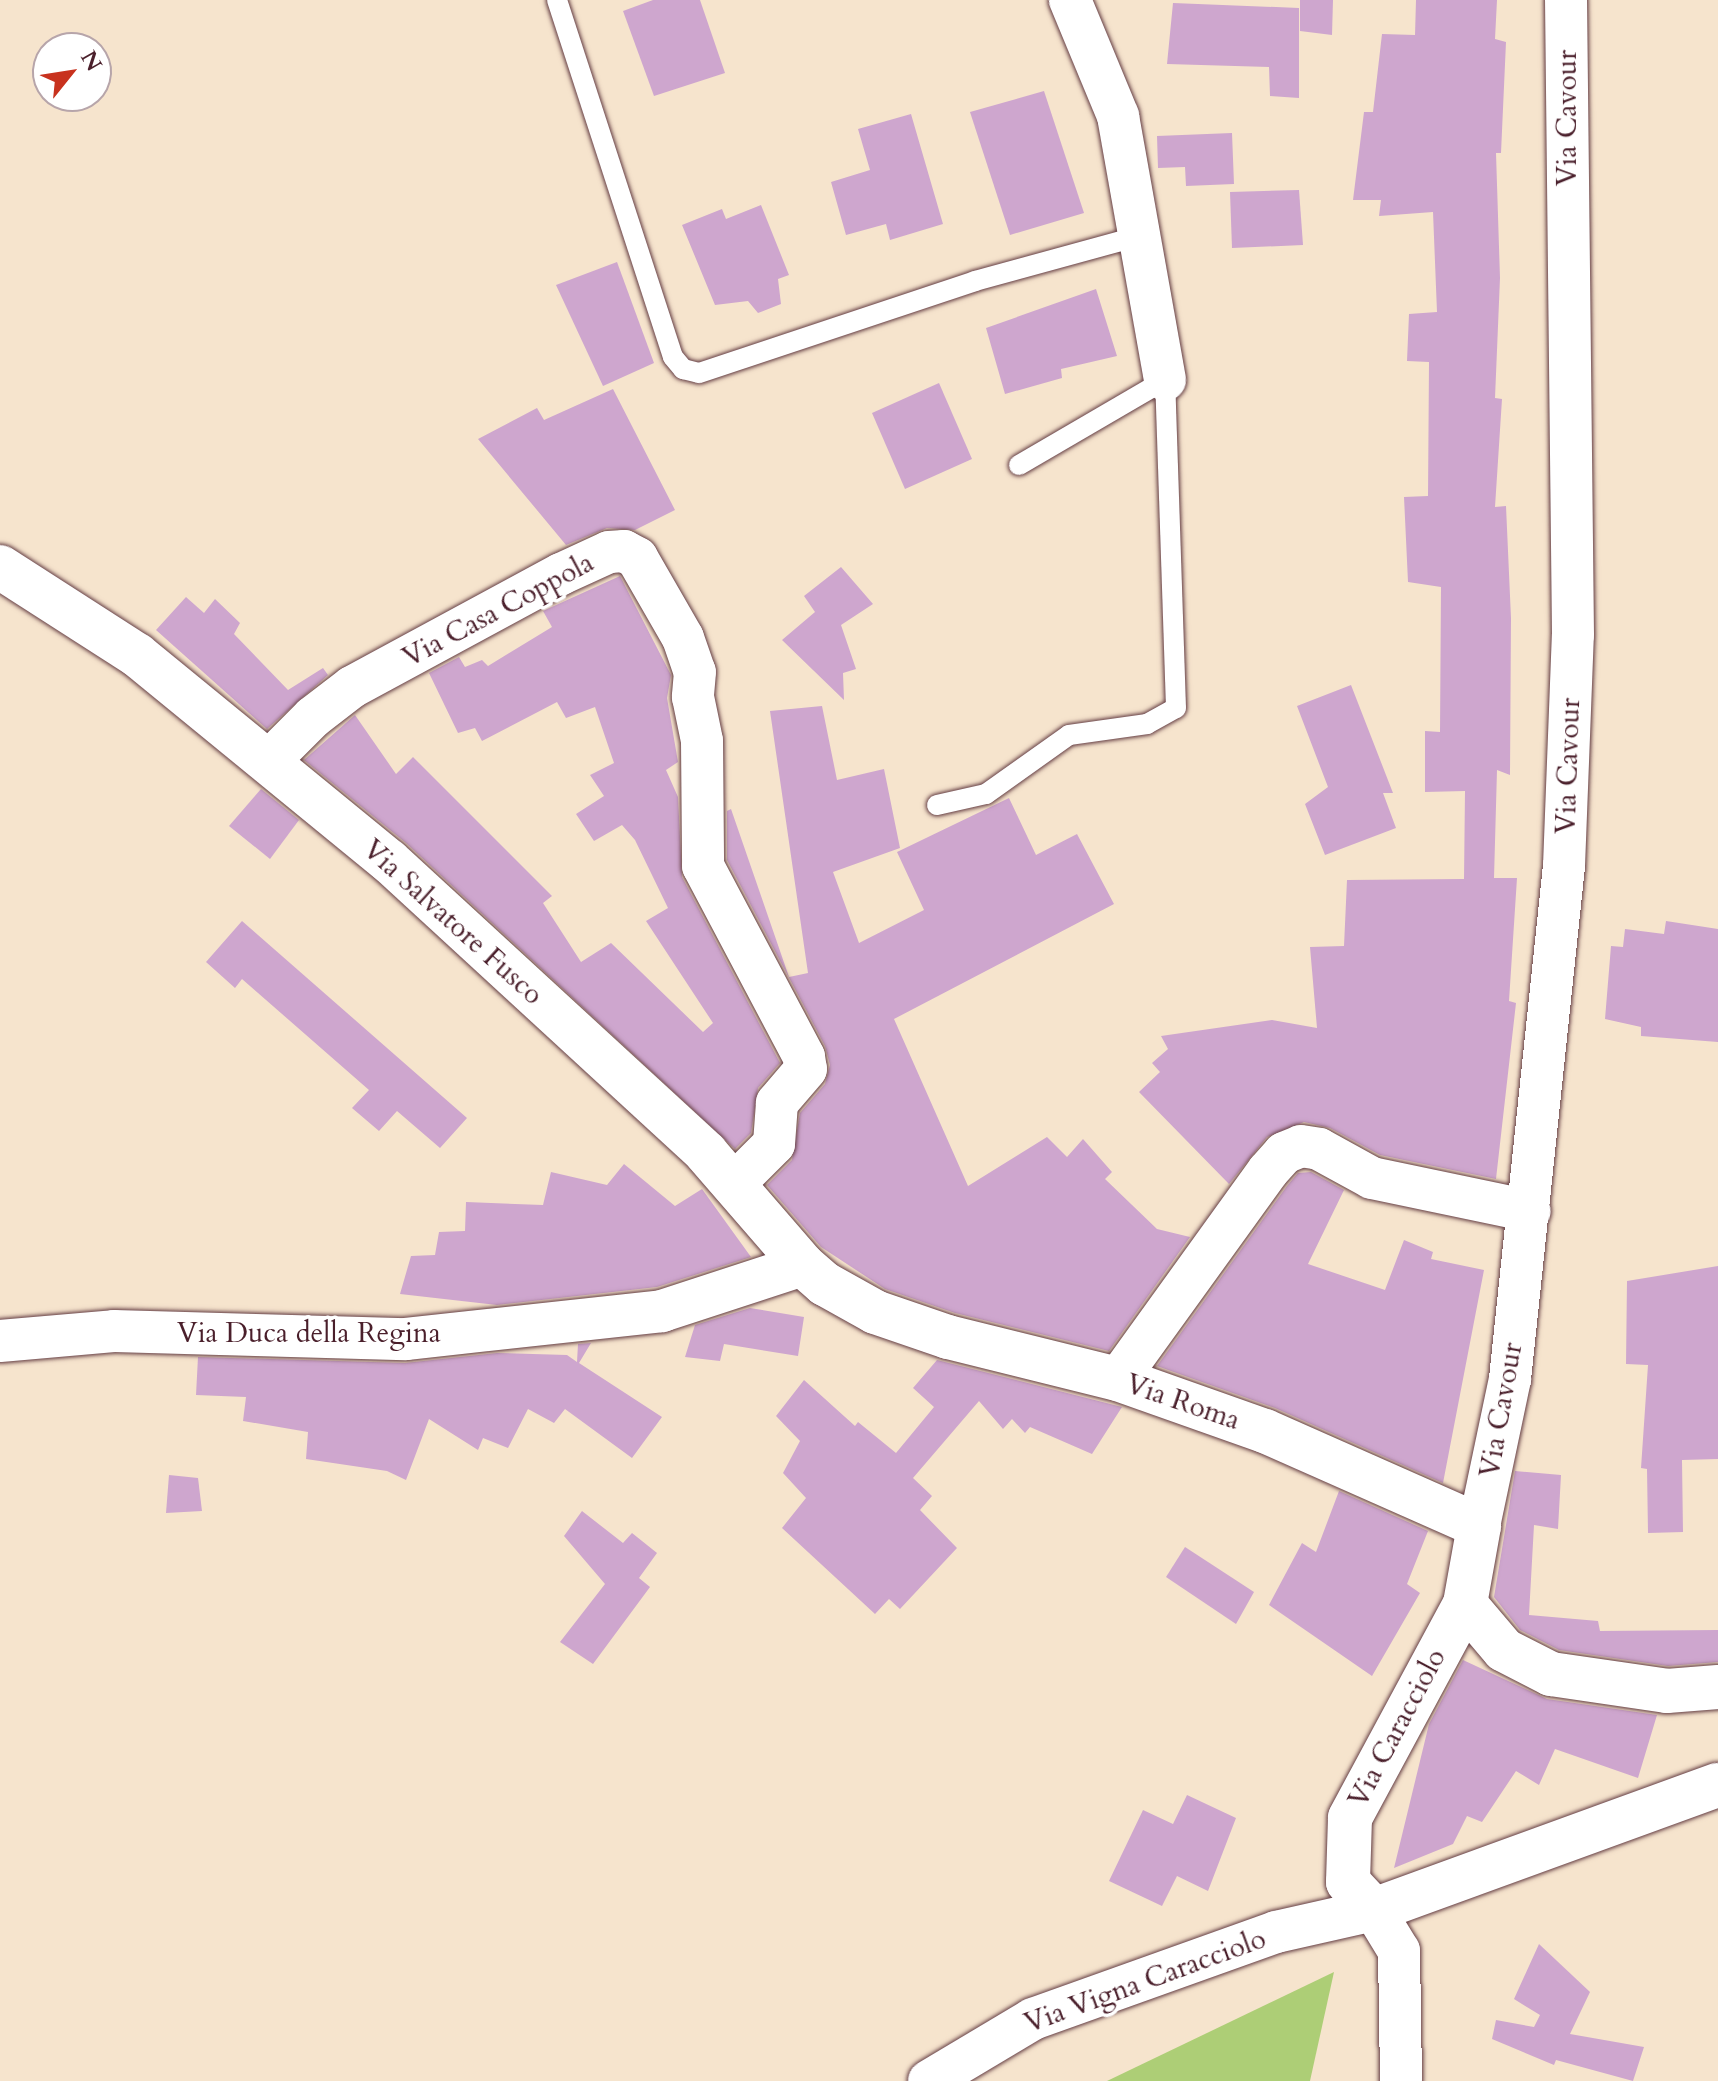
<!DOCTYPE html>
<style>
body{margin:0}
#map{position:relative;width:1718px;height:2081px;overflow:hidden;background:#f6e4cd;font-family:Cardo,serif}
div>[style]{position:absolute}
.green>*{inset:0;background:#adce76}
.building>*{inset:0;background:#cea6ce}
.roads{filter:drop-shadow(0 0 2px #643d43) drop-shadow(0 0 2px #643d43)}
.service>*{height:20px;margin:-10px;padding:0 10px;transform-origin:10px;border-radius:10px;background:#fff}
.minor>*{height:42px;margin:-21px;padding:0 21px;transform-origin:21px;border-radius:21px;background:#fff}
.tertiary>*{height:44px;margin:-22px;padding:0 22px;transform-origin:22px;border-radius:22px;background:#fff}
span{translate:-50% -50%;white-space:nowrap;text-align:center;line-height:1.15;-webkit-text-stroke:7px #fff;paint-order:stroke}
.street-label{font-size:28px;color:#4a1f2b}
.north{position:absolute;left:32px;top:32px;width:80px;height:80px;box-sizing:border-box;background:#fff;border:2px solid #b7a5aa;border-radius:50%;rotate:60deg;font-size:22px;font-weight:700;line-height:32px;text-align:center;color:#4a1f2b}
.north::after{content:'';display:block;margin:auto;width:28px;height:36px;background:#c8321e;clip-path:polygon(50% 0,100% 100%,50% 72%,0 100%)}
</style>
<div id="map">
<div class="green">
<div style="clip-path:polygon(1334px 1972px,1310px 2081px,1107px 2081px)"></div>
</div>
<div class="building">
<div style="clip-path:polygon(653px 0,700px 0,725px 73px,654px 96px,623px 11px)"></div>
<div style="clip-path:polygon(1300px 0,1333px 0,1332px 35px,1300px 31px)"></div>
<div style="clip-path:polygon(1416px 0,1497px 0,1495px 39px,1506px 42px,1501px 153px,1496px 153px,1500px 278px,1495px 398px,1502px 399px,1495px 507px,1506px 506px,1511px 618px,1510px 775px,1497px 770px,1494px 878px,1517px 878px,1509px 1001px,1516px 1003px,1496px 1179px,1380px 1155px,1330px 1128px,1304px 1122px,1267px 1137px,1229px 1184px,1139px 1092px,1160px 1072px,1152px 1063px,1168px 1049px,1161px 1036px,1272px 1020px,1317px 1028px,1310px 947px,1344px 946px,1347px 880px,1464px 879px,1465px 791px,1425px 792px,1425px 731px,1440px 732px,1441px 587px,1408px 582px,1404px 497px,1428px 496px,1429px 362px,1407px 361px,1409px 314px,1437px 312px,1433px 212px,1379px 216px,1381px 200px,1353px 200px,1364px 112px,1373px 112px,1382px 34px,1415px 35px)"></div>
<div style="clip-path:polygon(1173px 3px,1299px 8px,1299px 98px,1270px 96px,1269px 67px,1167px 64px)"></div>
<div style="clip-path:polygon(1044px 91px,1084px 213px,1010px 235px,970px 112px)"></div>
<div style="clip-path:polygon(911px 114px,943px 224px,890px 240px,886px 224px,846px 235px,831px 182px,870px 170px,858px 129px)"></div>
<div style="clip-path:polygon(1232px 133px,1234px 184px,1186px 186px,1185px 167px,1158px 168px,1157px 136px)"></div>
<div style="clip-path:polygon(1299px 190px,1303px 245px,1232px 248px,1230px 192px)"></div>
<div style="clip-path:polygon(761px 205px,789px 275px,778px 279px,781px 304px,758px 313px,748px 301px,715px 305px,682px 225px,722px 209px,726px 219px)"></div>
<div style="clip-path:polygon(617px 262px,654px 363px,603px 386px,556px 285px)"></div>
<div style="clip-path:polygon(1096px 289px,1117px 356px,1061px 369px,1062px 378px,1005px 394px,986px 328px)"></div>
<div style="clip-path:polygon(939px 383px,972px 459px,905px 489px,872px 413px)"></div>
<div style="clip-path:polygon(613px 389px,675px 510px,635px 530px,607px 528px,566px 545px,478px 439px,537px 408px,544px 420px)"></div>
<div style="clip-path:polygon(841px 567px,873px 604px,841px 625px,856px 669px,843px 673px,844px 700px,782px 640px,815px 612px,804px 596px)"></div>
<div style="clip-path:polygon(620px 576px,671px 675px,667px 698px,678px 762px,666px 770px,678px 797px,682px 877px,780px 1063px,758px 1088px,751px 1133px,735px 1149px,406px 843px,304px 760px,355px 715px,396px 774px,413px 757px,552px 896px,543px 903px,581px 962px,611px 943px,703px 1032px,713px 1023px,646px 921px,668px 908px,635px 840px,622px 825px,594px 841px,576px 814px,604px 796px,590px 775px,614px 763px,595px 707px,566px 718px,557px 702px,482px 741px,475px 728px,458px 733px,429px 673px,459px 657px,465px 667px,482px 660px,488px 666px,552px 627px,543px 611px)"></div>
<div style="clip-path:polygon(186px 597px,204px 613px,215px 599px,240px 623px,234px 634px,288px 690px,323px 668px,328px 675px,267px 729px,156px 630px)"></div>
<div style="clip-path:polygon(1351px 685px,1393px 793px,1383px 793px,1396px 828px,1325px 855px,1305px 804px,1328px 787px,1297px 706px)"></div>
<div style="clip-path:polygon(822px 706px,837px 780px,884px 769px,900px 848px,833px 872px,859px 943px,924px 910px,897px 852px,1009px 798px,1036px 855px,1077px 834px,1114px 904px,894px 1019px,968px 1186px,1047px 1137px,1067px 1157px,1083px 1139px,1112px 1172px,1105px 1179px,1157px 1229px,1190px 1237px,1109px 1351px,955px 1313px,885px 1289px,821px 1247px,767px 1185px,792px 1160px,800px 1113px,825px 1084px,830px 1065px,825px 1046px,727px 860px,727px 811px,731px 809px,789px 977px,808px 973px,770px 711px)"></div>
<div style="clip-path:polygon(261px 789px,299px 820px,270px 859px,229px 826px)"></div>
<div style="clip-path:polygon(242px 921px,467px 1118px,440px 1148px,397px 1111px,379px 1131px,352px 1108px,369px 1090px,242px 979px,235px 988px,206px 962px)"></div>
<div style="clip-path:polygon(1666px 921px,1718px 929px,1718px 1042px,1641px 1036px,1641px 1027px,1605px 1019px,1611px 946px,1623px 947px,1625px 929px,1664px 934px)"></div>
<div style="clip-path:polygon(624px 1164px,675px 1206px,702px 1189px,751px 1257px,657px 1287px,497px 1305px,400px 1294px,411px 1256px,435px 1255px,439px 1232px,465px 1231px,466px 1202px,543px 1205px,551px 1172px,607px 1185px)"></div>
<div style="clip-path:polygon(1311px 1172px,1344px 1190px,1308px 1264px,1385px 1290px,1404px 1240px,1433px 1252px,1431px 1259px,1484px 1270px,1443px 1483px,1275px 1408px,1157px 1366px,1287px 1186px,1298px 1173px)"></div>
<div style="clip-path:polygon(1718px 1266px,1718px 1459px,1682px 1460px,1683px 1532px,1648px 1533px,1647px 1469px,1641px 1468px,1648px 1365px,1626px 1364px,1627px 1281px)"></div>
<div style="clip-path:polygon(750px 1308px,804px 1317px,798px 1356px,724px 1344px,720px 1361px,685px 1357px,695px 1325px)"></div>
<div style="clip-path:polygon(591px 1343px,579px 1363px,662px 1417px,632px 1458px,565px 1409px,554px 1423px,528px 1409px,508px 1448px,483px 1438px,478px 1450px,429px 1419px,406px 1480px,387px 1471px,306px 1459px,308px 1432px,243px 1421px,246px 1397px,196px 1395px,198px 1357px,405px 1363px,497px 1353px,567px 1355px,577px 1362px,578px 1344px)"></div>
<div style="clip-path:polygon(937px 1360px,1122px 1407px,1092px 1454px,1030px 1427px,1025px 1433px,1012px 1419px,1003px 1429px,979px 1401px,913px 1478px,932px 1496px,920px 1510px,957px 1548px,900px 1609px,889px 1599px,875px 1614px,782px 1528px,806px 1498px,783px 1473px,800px 1441px,776px 1416px,804px 1380px,855px 1426px,858px 1422px,896px 1453px,934px 1407px,913px 1388px)"></div>
<div style="clip-path:polygon(1515px 1471px,1561px 1475px,1558px 1529px,1534px 1525px,1529px 1615px,1598px 1621px,1600px 1631px,1718px 1630px,1718px 1662px,1668px 1666px,1559px 1650px,1520px 1630px,1494px 1597px)"></div>
<div style="clip-path:polygon(169px 1475px,198px 1478px,202px 1511px,166px 1513px)"></div>
<div style="clip-path:polygon(1339px 1491px,1428px 1531px,1407px 1584px,1420px 1593px,1372px 1676px,1269px 1605px,1302px 1543px,1316px 1552px)"></div>
<div style="clip-path:polygon(582px 1511px,623px 1543px,632px 1533px,657px 1553px,639px 1578px,650px 1587px,593px 1664px,560px 1642px,605px 1584px,564px 1536px)"></div>
<div style="clip-path:polygon(1185px 1547px,1254px 1592px,1236px 1624px,1166px 1577px)"></div>
<div style="clip-path:polygon(1463px 1660px,1547px 1699px,1657px 1715px,1638px 1778px,1555px 1749px,1539px 1785px,1516px 1771px,1482px 1822px,1467px 1816px,1453px 1844px,1394px 1868px,1429px 1724px)"></div>
<div style="clip-path:polygon(1187px 1795px,1236px 1818px,1208px 1891px,1177px 1876px,1162px 1906px,1109px 1881px,1143px 1810px,1173px 1824px)"></div>
<div style="clip-path:polygon(1539px 1944px,1590px 1992px,1570px 2034px,1644px 2047px,1633px 2081px,1556px 2060px,1554px 2065px,1492px 2039px,1496px 2020px,1534px 2027px,1540px 2015px,1514px 1999px)"></div>
</div>
<div class="roads">
<div class="service">
<div style="left:557px;top:0;width:375px;rotate:72deg"></div>
<div style="left:673px;top:357px;width:16px;rotate:50deg"></div>
<div style="left:683px;top:369px;width:16px;rotate:14deg"></div>
<div style="left:699px;top:373px;width:291px;rotate:-18.4deg"></div>
<div style="left:975px;top:281px;width:174px;rotate:-15.3deg"></div>
<div style="left:1019px;top:465px;width:169px;rotate:-30.2deg"></div>
<div style="left:937px;top:805px;width:50px;rotate:-12.7deg"></div>
<div style="left:986px;top:794px;width:102px;rotate:-35.4deg"></div>
<div style="left:1069px;top:735px;width:79px;rotate:-8deg"></div>
<div style="left:1147px;top:724px;width:33px;rotate:-29deg"></div>
<div style="left:1176px;top:708px;width:328px;rotate:-91.9deg"></div>
</div>
<div class="minor">
<div style="left:1070px;top:0;width:126px;rotate:67.5deg"></div>
<div style="left:1118px;top:116px;width:268px;rotate:79.9deg"></div>
<div style="left:269px;top:761px;width:62px;rotate:-45deg"></div>
<div style="left:313px;top:717px;width:49px;rotate:-37.6deg"></div>
<div style="left:352px;top:687px;width:238px;rotate:-28.4deg"></div>
<div style="left:561px;top:574px;width:53px;rotate:-24.6deg"></div>
<div style="left:609px;top:552px;width:15px;rotate:-4deg"></div>
<div style="left:624px;top:551px;width:15px;rotate:28deg"></div>
<div style="left:637px;top:558px;width:92px;rotate:60.1deg"></div>
<div style="left:683px;top:638px;width:36px;rotate:71deg"></div>
<div style="left:695px;top:672px;width:25px;rotate:95deg"></div>
<div style="left:693px;top:697px;width:45px;rotate:78.4deg"></div>
<div style="left:702px;top:741px;width:125px;rotate:89.5deg"></div>
<div style="left:703px;top:866px;width:216px;rotate:62.1deg"></div>
<div style="left:804px;top:1057px;width:12px;rotate:81deg"></div>
<div style="left:806px;top:1069px;width:45px;rotate:130.5deg"></div>
<div style="left:777px;top:1103px;width:41px;rotate:94.2deg"></div>
<div style="left:774px;top:1144px;width:58px;rotate:135deg"></div>
<div style="left:0;top:1341px;width:114px;rotate:-5deg"></div>
<div style="left:114px;top:1331px;width:292px;rotate:1.6deg"></div>
<div style="left:406px;top:1339px;width:258px;rotate:-6.2deg"></div>
<div style="left:662px;top:1311px;width:148px;rotate:-18.1deg"></div>
<div style="left:1118px;top:1379px;width:256px;rotate:-54.2deg"></div>
<div style="left:1268px;top:1171px;width:24px;rotate:-48deg"></div>
<div style="left:1284px;top:1153px;width:18px;rotate:-22deg"></div>
<div style="left:1301px;top:1146px;width:18px;rotate:9deg"></div>
<div style="left:1319px;top:1149px;width:60px;rotate:28.7deg"></div>
<div style="left:1372px;top:1178px;width:161px;rotate:11.8deg"></div>
<div style="left:1479px;top:1526px;width:150px;rotate:-78.1deg"></div>
<div style="left:1510px;top:1379px;width:516px;rotate:-83.99deg"></div>
<div style="left:1564px;top:866px;width:231px;rotate:-87.8deg"></div>
<div style="left:1573px;top:635px;width:635px;rotate:-90.63deg"></div>
<div style="left:929px;top:2081px;width:121px;rotate:-30.8deg"></div>
<div style="left:1033px;top:2019px;width:258px;rotate:-19.7deg"></div>
<div style="left:1276px;top:1932px;width:100px;rotate:-12.7deg"></div>
<div style="left:1374px;top:1910px;width:48px;rotate:58.6deg"></div>
<div style="left:1399px;top:1951px;width:130px;rotate:89.1deg"></div>
</div>
<div class="tertiary">
<div style="left:0;top:567px;width:163px;rotate:32.7deg"></div>
<div style="left:137px;top:655px;width:325px;rotate:39.3deg"></div>
<div style="left:389px;top:861px;width:431px;rotate:42.6deg"></div>
<div style="left:706px;top:1153px;width:148px;rotate:49.1deg"></div>
<div style="left:803px;top:1265px;width:29px;rotate:41deg"></div>
<div style="left:825px;top:1284px;width:57px;rotate:29.2deg"></div>
<div style="left:875px;top:1312px;width:77px;rotate:18.9deg"></div>
<div style="left:948px;top:1337px;width:175px;rotate:13.9deg"></div>
<div style="left:1118px;top:1379px;width:156px;rotate:19.5deg"></div>
<div style="left:1265px;top:1431px;width:234px;rotate:23.9deg"></div>
<div style="left:1479px;top:1526px;width:79px;rotate:100.2deg"></div>
<div style="left:1465px;top:1604px;width:243px;rotate:118.3deg"></div>
<div style="left:1350px;top:1818px;width:64px;rotate:91.8deg"></div>
<div style="left:1348px;top:1882px;width:38px;rotate:47deg"></div>
<div style="left:1374px;top:1910px;width:366px;rotate:-20deg"></div>
<div style="left:1465px;top:1604px;width:60px;rotate:49.7deg"></div>
<div style="left:1504px;top:1650px;width:53px;rotate:27.1deg"></div>
<div style="left:1551px;top:1674px;width:117px;rotate:8.3deg"></div>
<div style="left:1667px;top:1691px;width:51px;rotate:-4.5deg"></div>
</div>
</div>
<div class="street-label">
<span style="left:1567px;top:118px;rotate:-90deg">Via Cavour</span>
<span style="left:498px;top:610px;rotate:-28deg">Via Casa Coppola</span>
<span style="left:1568px;top:766px;rotate:-88deg">Via Cavour</span>
<span style="left:453px;top:922px;rotate:42deg">Via Salvatore Fusco</span>
<span style="left:309px;top:1333px">Via Duca della Regina</span>
<span style="left:1183px;top:1402px;rotate:19deg">Via Roma</span>
<span style="left:1501px;top:1410px;rotate:-80deg">Via Cavour</span>
<span style="left:1397px;top:1728px;rotate:-62deg">Via Caracciolo</span>
<span style="left:1145px;top:1981px;rotate:-20deg">Via Vigna Caracciolo</span>
</div>
<div class="north">N</div>
</div>
